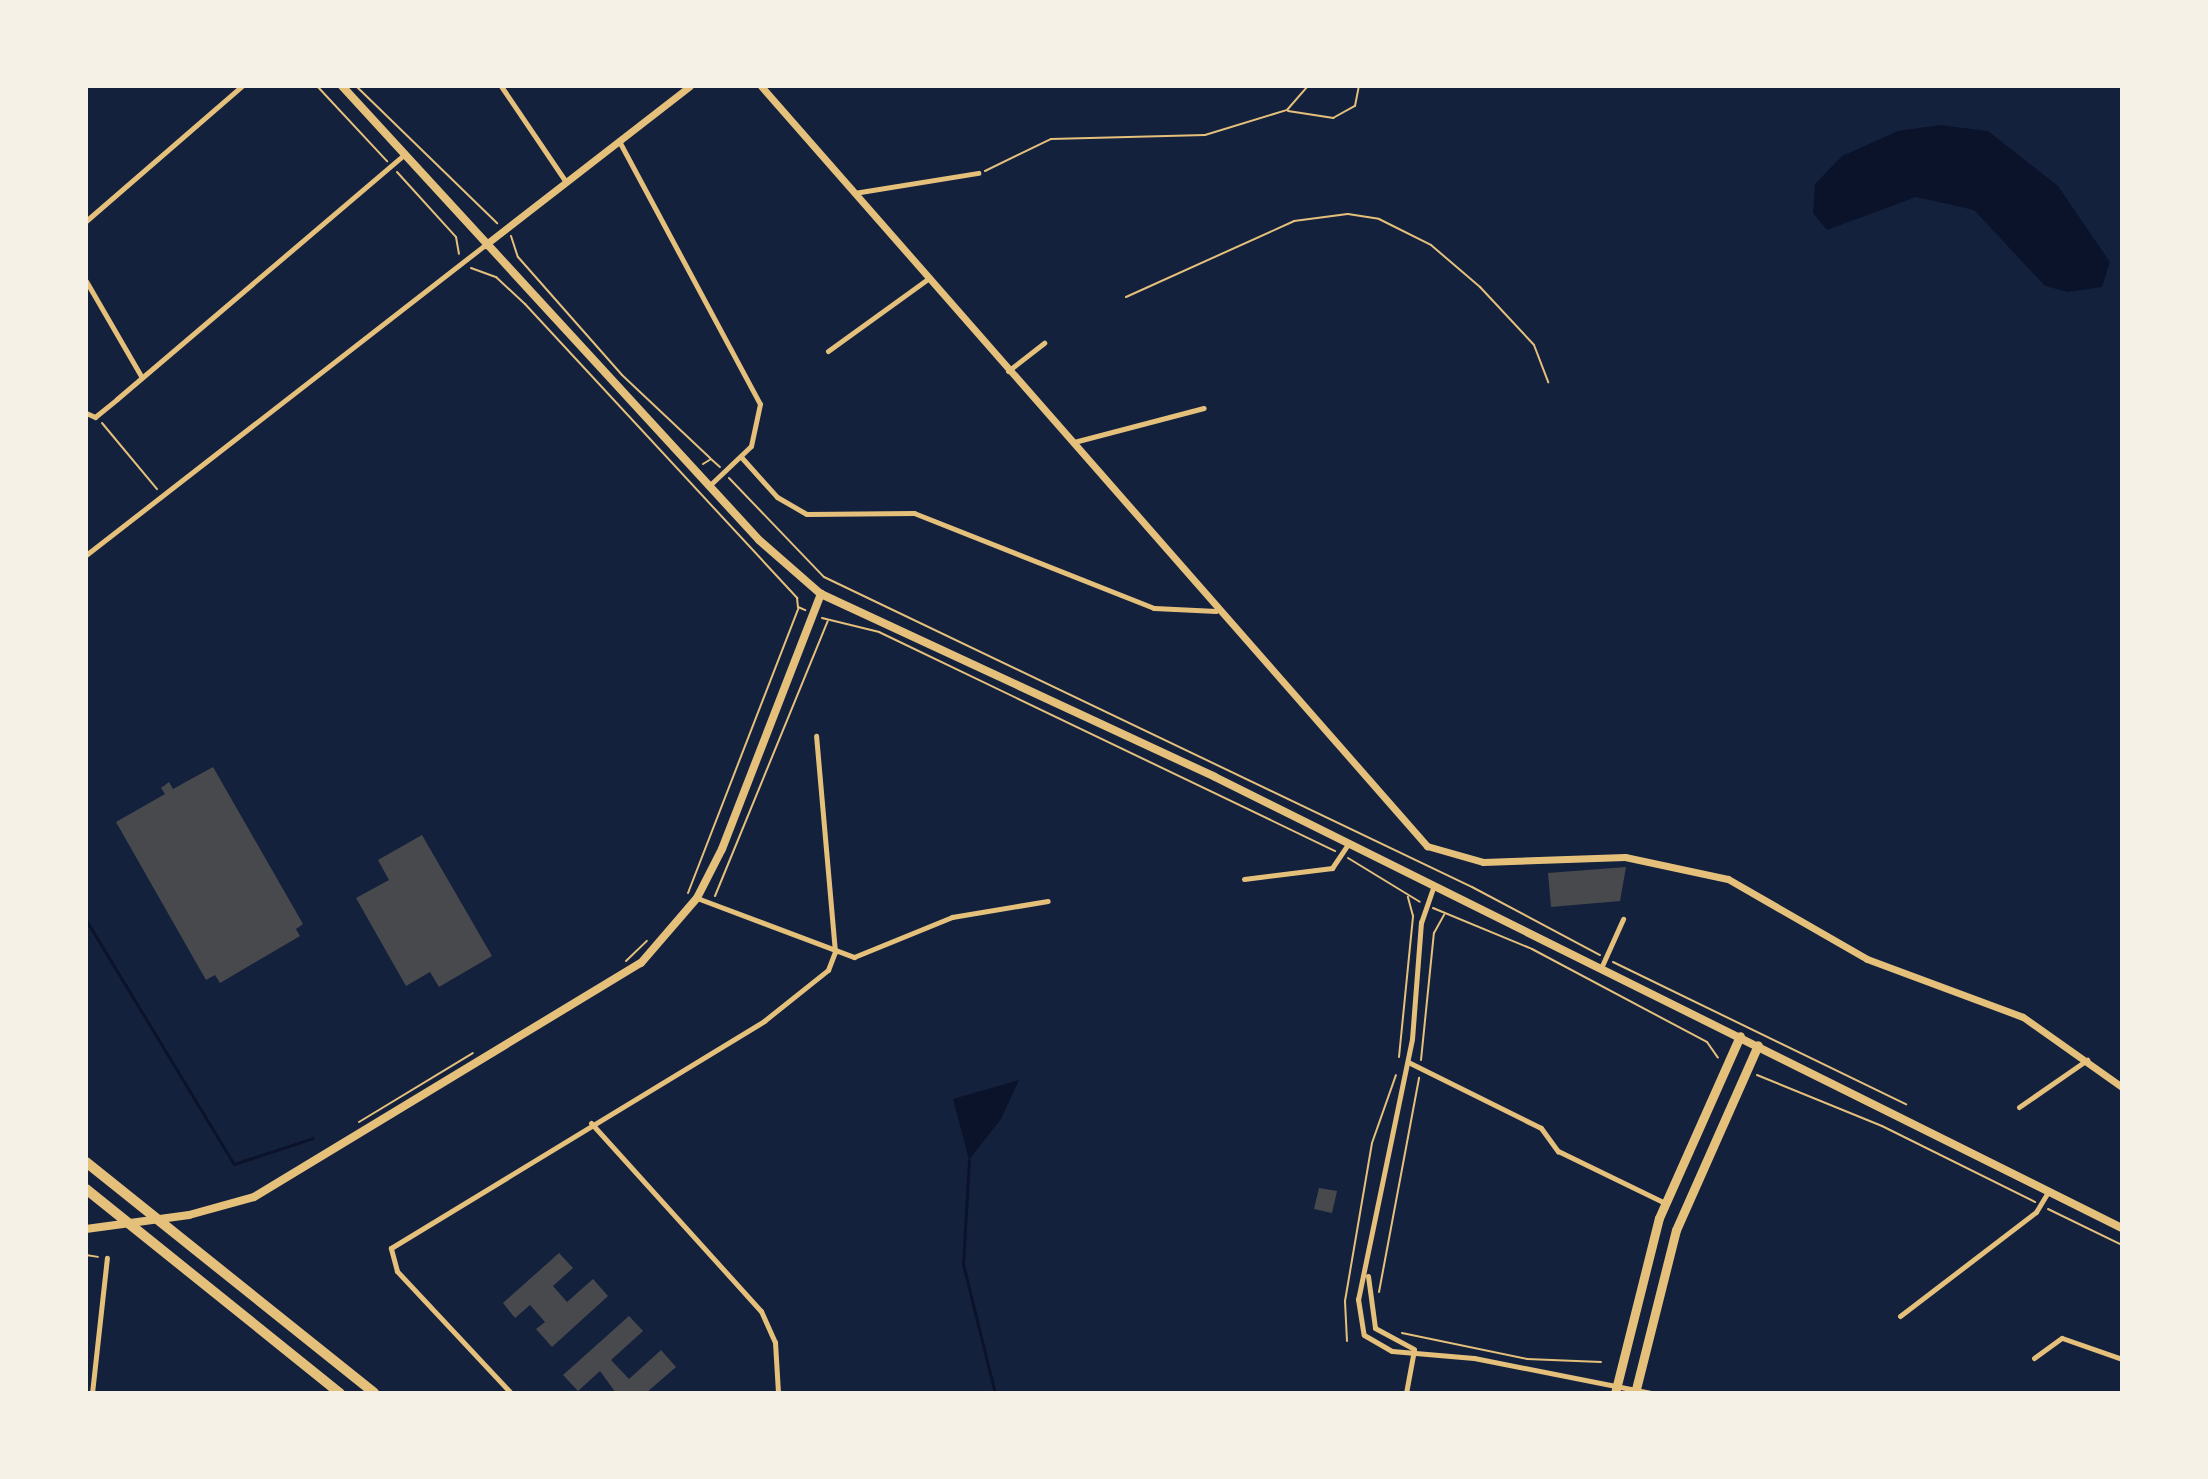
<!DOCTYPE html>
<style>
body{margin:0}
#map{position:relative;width:2208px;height:1479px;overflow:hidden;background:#14213d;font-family:"DM Sans",sans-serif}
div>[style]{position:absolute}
.water>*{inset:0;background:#0b132b}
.stream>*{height:3px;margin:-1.5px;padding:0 1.5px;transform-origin:1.5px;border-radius:1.5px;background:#0b132b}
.building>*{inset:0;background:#48494c}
.path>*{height:2px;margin:-1px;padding:0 1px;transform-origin:1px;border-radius:1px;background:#e5c07b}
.minor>*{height:5px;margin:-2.5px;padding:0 2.5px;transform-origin:2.5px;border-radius:2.5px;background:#e5c07b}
.tertiary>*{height:7px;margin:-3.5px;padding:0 3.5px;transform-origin:3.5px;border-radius:3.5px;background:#e5c07b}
.secondary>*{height:8px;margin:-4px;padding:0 4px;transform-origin:4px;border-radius:4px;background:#e5c07b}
.primary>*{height:9px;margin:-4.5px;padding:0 4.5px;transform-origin:4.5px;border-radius:4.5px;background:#e5c07b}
.motorway>*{height:10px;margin:-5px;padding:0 5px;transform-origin:5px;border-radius:5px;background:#e5c07b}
span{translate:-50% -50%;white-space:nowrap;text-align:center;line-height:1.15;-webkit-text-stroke:6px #f6f1e7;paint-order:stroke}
.frame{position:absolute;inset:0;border:88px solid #f6f1e7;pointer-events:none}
</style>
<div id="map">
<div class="water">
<div style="clip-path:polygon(1940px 125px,1988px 131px,2058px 186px,2110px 262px,2102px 287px,2068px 292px,2045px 286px,1974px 210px,1916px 197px,1827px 230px,1813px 213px,1815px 184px,1842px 156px,1898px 131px)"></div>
<div style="clip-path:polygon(1019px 1080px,1001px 1119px,969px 1160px,953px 1099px)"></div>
</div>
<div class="stream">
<div style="left:86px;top:920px;width:285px;rotate:58.8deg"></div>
<div style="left:234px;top:1164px;width:83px;rotate:-18.2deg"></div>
<div style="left:969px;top:1160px;width:104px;rotate:93.3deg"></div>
<div style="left:963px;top:1264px;width:133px;rotate:76.1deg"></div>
</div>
<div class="building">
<div style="clip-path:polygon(213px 767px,303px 924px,296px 929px,300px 936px,220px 983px,215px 975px,206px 980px,116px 822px,165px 794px,161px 788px,169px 782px,173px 789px)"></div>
<div style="clip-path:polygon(422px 835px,492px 956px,439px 987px,430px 972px,406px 986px,356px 898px,389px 880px,378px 860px)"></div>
<div style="clip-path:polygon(1626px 867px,1620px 901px,1551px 907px,1548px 873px)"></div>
<div style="clip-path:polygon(1319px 1188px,1337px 1191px,1332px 1213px,1314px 1209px)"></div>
<div style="clip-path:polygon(559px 1253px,573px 1268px,553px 1286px,567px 1302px,593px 1279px,608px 1296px,552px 1347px,536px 1329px,545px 1322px,530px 1305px,515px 1318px,503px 1303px)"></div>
<div style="clip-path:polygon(629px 1316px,643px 1331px,611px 1360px,629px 1379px,661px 1350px,676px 1367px,646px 1393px,616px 1393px,600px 1371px,578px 1391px,563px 1375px)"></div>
</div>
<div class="path">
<div style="left:317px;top:86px;width:103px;rotate:47deg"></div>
<div style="left:356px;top:86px;width:197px;rotate:44.2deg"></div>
<div style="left:1288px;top:111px;width:46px;rotate:8.8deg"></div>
<div style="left:1333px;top:118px;width:25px;rotate:-29deg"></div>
<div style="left:1355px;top:106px;width:20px;rotate:-79deg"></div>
<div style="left:985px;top:171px;width:73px;rotate:-25.9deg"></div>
<div style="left:1051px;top:139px;width:154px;rotate:-1.5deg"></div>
<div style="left:1205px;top:135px;width:86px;rotate:-17deg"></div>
<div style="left:1287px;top:110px;width:32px;rotate:-49deg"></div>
<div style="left:397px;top:172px;width:88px;rotate:47.8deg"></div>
<div style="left:456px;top:237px;width:17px;rotate:80deg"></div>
<div style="left:511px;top:236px;width:22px;rotate:72deg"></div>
<div style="left:518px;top:257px;width:157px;rotate:48.6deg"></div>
<div style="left:622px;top:375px;width:121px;rotate:43.3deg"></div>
<div style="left:471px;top:268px;width:27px;rotate:20deg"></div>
<div style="left:496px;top:277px;width:40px;rotate:43deg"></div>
<div style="left:525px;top:304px;width:401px;rotate:47.2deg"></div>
<div style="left:797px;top:598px;width:9px;rotate:84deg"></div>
<div style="left:1126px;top:297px;width:184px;rotate:-24.3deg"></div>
<div style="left:1294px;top:221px;width:54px;rotate:-7.4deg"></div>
<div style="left:1348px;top:214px;width:31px;rotate:9deg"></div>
<div style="left:1379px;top:219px;width:58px;rotate:26.6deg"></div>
<div style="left:1431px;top:245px;width:65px;rotate:40.6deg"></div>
<div style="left:1480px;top:287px;width:79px;rotate:47deg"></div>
<div style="left:1534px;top:345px;width:40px;rotate:69deg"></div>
<div style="left:102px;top:423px;width:86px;rotate:50.2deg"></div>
<div style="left:703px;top:464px;width:9px;rotate:-32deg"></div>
<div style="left:711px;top:459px;width:12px;rotate:42deg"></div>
<div style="left:729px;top:478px;width:137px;rotate:46.2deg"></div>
<div style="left:824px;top:577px;width:718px;rotate:25.57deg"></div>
<div style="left:1472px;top:887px;width:145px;rotate:28deg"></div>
<div style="left:798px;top:607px;width:8px;rotate:23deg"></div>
<div style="left:822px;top:618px;width:59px;rotate:13.8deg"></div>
<div style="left:879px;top:632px;width:506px;rotate:25.65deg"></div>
<div style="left:1348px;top:858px;width:84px;rotate:31.4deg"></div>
<div style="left:688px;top:893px;width:305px;rotate:-68.8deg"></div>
<div style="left:715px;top:896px;width:297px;rotate:-67.7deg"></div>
<div style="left:1433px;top:908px;width:107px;rotate:22.5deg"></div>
<div style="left:1532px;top:949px;width:198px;rotate:28deg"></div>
<div style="left:1707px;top:1042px;width:19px;rotate:55deg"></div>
<div style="left:626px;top:961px;width:29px;rotate:-44deg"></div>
<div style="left:1613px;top:962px;width:326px;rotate:25.9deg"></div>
<div style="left:1399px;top:1057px;width:142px;rotate:-84.3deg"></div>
<div style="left:1413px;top:916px;width:20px;rotate:-105deg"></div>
<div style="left:1421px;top:1060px;width:128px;rotate:-84.2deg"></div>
<div style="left:1434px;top:933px;width:21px;rotate:-61deg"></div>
<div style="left:1757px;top:1075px;width:135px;rotate:22.2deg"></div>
<div style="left:1882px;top:1126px;width:171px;rotate:26.4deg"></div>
<div style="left:359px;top:1122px;width:133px;rotate:-31.2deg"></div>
<div style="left:2048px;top:1209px;width:82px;rotate:25.9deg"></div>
<div style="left:86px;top:1255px;width:12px;rotate:9deg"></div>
<div style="left:1379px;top:1292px;width:218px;rotate:-79.4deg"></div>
<div style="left:1402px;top:1333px;width:128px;rotate:11.7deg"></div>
<div style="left:1527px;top:1359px;width:74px;rotate:2.3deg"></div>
<div style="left:1347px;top:1341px;width:40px;rotate:-92.9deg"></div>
<div style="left:1345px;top:1301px;width:160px;rotate:-80.3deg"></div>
<div style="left:1372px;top:1143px;width:72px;rotate:-70.6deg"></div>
</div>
<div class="minor">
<div style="left:501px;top:86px;width:112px;rotate:55.9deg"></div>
<div style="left:619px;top:141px;width:298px;rotate:61.8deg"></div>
<div style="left:760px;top:404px;width:43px;rotate:102.1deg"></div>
<div style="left:751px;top:446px;width:57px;rotate:136.4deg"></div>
<div style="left:854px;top:193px;width:126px;rotate:-9.2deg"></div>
<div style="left:86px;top:221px;width:206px;rotate:-40.9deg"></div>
<div style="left:86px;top:281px;width:110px;rotate:59.9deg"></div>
<div style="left:828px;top:351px;width:123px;rotate:-35.8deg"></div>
<div style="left:1008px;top:371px;width:46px;rotate:-37.9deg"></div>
<div style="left:86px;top:413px;width:10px;rotate:24deg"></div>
<div style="left:95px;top:417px;width:28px;rotate:-39deg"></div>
<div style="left:117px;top:399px;width:377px;rotate:-40.4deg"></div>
<div style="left:1074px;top:442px;width:134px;rotate:-14.7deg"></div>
<div style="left:742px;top:458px;width:52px;rotate:48.1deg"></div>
<div style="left:777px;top:497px;width:34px;rotate:30deg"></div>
<div style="left:807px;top:514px;width:107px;rotate:-0.5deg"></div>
<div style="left:914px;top:513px;width:258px;rotate:21.6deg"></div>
<div style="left:1154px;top:608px;width:62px;rotate:2.8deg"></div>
<div style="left:86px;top:555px;width:505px;rotate:-37.85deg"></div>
<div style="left:1244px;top:879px;width:89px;rotate:-7.1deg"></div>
<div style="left:1332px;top:868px;width:29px;rotate:-56deg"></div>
<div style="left:1434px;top:885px;width:39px;rotate:109deg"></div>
<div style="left:1421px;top:922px;width:117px;rotate:94.4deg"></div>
<div style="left:1412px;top:1039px;width:266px;rotate:101.7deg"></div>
<div style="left:1358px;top:1299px;width:36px;rotate:81deg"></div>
<div style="left:1364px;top:1335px;width:32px;rotate:30deg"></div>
<div style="left:1392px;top:1351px;width:82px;rotate:4.9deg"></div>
<div style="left:1474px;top:1358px;width:179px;rotate:11.2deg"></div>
<div style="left:697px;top:898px;width:168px;rotate:20.6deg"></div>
<div style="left:854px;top:957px;width:106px;rotate:-22.2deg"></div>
<div style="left:952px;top:917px;width:97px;rotate:-9.5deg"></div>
<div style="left:1601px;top:968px;width:54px;rotate:-65.8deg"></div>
<div style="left:1408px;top:1062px;width:148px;rotate:26.4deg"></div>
<div style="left:1541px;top:1128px;width:29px;rotate:54deg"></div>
<div style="left:1558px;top:1151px;width:119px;rotate:25.9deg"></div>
<div style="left:2019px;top:1107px;width:83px;rotate:-34.7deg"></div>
<div style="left:591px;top:1123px;width:253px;rotate:47.9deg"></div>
<div style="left:761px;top:1311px;width:34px;rotate:66deg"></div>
<div style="left:775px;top:1342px;width:51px;rotate:86.6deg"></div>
<div style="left:1368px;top:1276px;width:52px;rotate:82.3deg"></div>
<div style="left:1375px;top:1328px;width:44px;rotate:28.3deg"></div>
<div style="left:1900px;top:1316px;width:171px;rotate:-37.4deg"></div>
<div style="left:2036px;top:1212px;width:23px;rotate:-59deg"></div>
<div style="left:2034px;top:1358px;width:34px;rotate:-36deg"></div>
<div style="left:2062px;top:1338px;width:64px;rotate:19.3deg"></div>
<div style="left:92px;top:1393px;width:136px;rotate:-83.7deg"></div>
<div style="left:511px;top:1393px;width:167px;rotate:-133.1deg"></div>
<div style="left:397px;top:1271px;width:24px;rotate:-105deg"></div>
<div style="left:391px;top:1248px;width:437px;rotate:-31.3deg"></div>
<div style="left:764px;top:1021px;width:82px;rotate:-38.6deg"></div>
<div style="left:828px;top:970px;width:19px;rotate:-69deg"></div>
<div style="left:835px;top:952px;width:217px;rotate:-95deg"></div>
<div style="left:1406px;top:1393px;width:44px;rotate:-79.5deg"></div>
</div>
<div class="tertiary">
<div style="left:761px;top:86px;width:1011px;rotate:48.77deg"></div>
<div style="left:1427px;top:846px;width:58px;rotate:15.9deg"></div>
<div style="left:1483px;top:862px;width:142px;rotate:-2deg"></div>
<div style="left:1625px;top:857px;width:105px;rotate:12.1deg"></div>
<div style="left:1728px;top:879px;width:160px;rotate:29.9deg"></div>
<div style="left:1867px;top:959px;width:166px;rotate:20.4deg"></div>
<div style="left:2023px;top:1017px;width:121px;rotate:35.3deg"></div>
<div style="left:485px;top:245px;width:259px;rotate:-37.8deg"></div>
</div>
<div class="secondary">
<div style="left:342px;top:86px;width:616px;rotate:47.43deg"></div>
<div style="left:759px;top:540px;width:82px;rotate:41.1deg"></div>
<div style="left:821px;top:594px;width:434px;rotate:24.9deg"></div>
<div style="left:1215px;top:777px;width:1013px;rotate:26.44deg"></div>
<div style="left:86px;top:1229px;width:104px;rotate:-7.7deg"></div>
<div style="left:189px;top:1215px;width:67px;rotate:-15.5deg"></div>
<div style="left:254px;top:1197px;width:452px;rotate:-31.2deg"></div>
<div style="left:641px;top:963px;width:86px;rotate:-49.3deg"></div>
<div style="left:697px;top:898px;width:55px;rotate:-63deg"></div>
<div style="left:722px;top:849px;width:274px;rotate:-68.8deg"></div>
</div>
<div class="primary">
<div style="left:1615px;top:1393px;width:180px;rotate:-75.9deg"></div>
<div style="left:1659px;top:1218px;width:199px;rotate:-66deg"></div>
<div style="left:1635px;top:1393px;width:168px;rotate:-75.9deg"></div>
<div style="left:1676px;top:1230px;width:202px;rotate:-66.1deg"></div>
</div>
<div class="motorway">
<div style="left:86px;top:1162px;width:369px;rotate:38.7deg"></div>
<div style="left:86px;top:1189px;width:326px;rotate:38.8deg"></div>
</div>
<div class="frame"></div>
</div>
